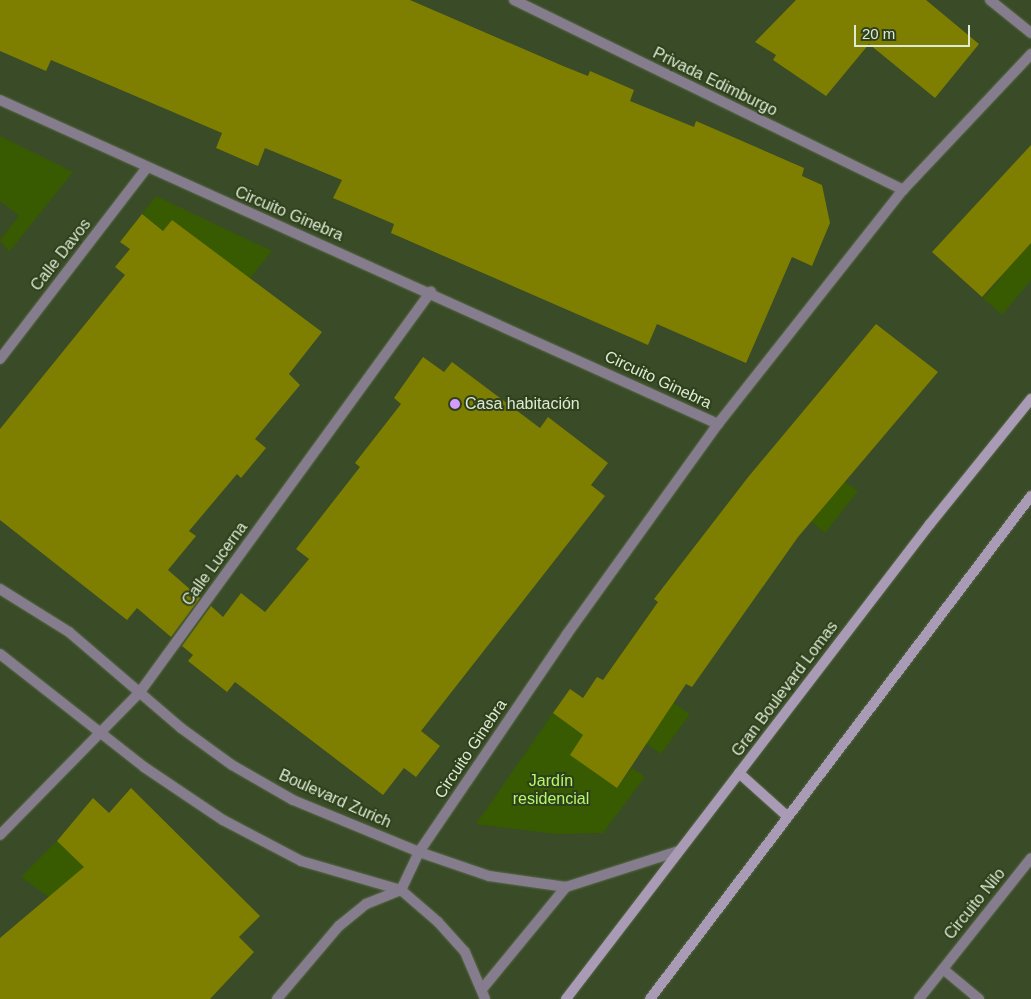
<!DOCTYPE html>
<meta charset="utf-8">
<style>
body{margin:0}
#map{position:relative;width:1031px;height:999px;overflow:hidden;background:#394b27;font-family:Helvetica,sans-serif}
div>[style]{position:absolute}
.green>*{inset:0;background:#385b01}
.building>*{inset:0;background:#7e7f00}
.roads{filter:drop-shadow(0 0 1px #576846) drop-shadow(0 0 1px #576846)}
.minor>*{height:10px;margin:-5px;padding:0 5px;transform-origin:5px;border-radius:5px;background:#857c8d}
.secondary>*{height:10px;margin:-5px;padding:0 5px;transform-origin:5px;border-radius:5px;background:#a99ab5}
.dots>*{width:14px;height:14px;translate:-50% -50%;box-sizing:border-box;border:2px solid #2f401c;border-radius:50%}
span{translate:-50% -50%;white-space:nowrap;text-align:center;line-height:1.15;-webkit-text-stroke:4px #2f401c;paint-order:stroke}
.street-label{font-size:16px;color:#deead4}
.poi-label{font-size:16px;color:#deead4}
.left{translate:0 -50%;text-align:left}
.park-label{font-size:16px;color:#b5f969}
.scale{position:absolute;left:854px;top:25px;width:116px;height:22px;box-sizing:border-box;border:2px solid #deead4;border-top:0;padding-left:6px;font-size:15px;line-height:18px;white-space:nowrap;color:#deead4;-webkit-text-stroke:4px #2f401c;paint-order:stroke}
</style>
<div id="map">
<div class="green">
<div style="clip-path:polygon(0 136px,73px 172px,9px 252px,0 240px,19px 216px,0 201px)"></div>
<div style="clip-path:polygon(156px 196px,272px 251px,218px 318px,227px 263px,172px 220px,163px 231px,142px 214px)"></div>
<div style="clip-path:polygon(1031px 243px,1031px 280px,1002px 315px,983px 298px,1001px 278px,994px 271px)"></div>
<div style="clip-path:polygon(844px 481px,858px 491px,825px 533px,811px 521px)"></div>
<div style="clip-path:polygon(673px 702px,690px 714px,661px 754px,644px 742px)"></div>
<div style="clip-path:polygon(553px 713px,584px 736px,572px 753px,617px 788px,632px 768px,645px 777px,603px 833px,557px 834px,476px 824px)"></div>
<div style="clip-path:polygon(57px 841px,95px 876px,66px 917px,49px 897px,21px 877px)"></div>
</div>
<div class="building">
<div style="clip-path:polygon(0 0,410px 0,563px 66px,588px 76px,590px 71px,634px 90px,630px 101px,694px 127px,696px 121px,804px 168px,802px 176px,822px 185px,830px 223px,812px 266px,792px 257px,746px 363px,657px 324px,648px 345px,391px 233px,394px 224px,333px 198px,342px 180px,265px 148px,258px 166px,216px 148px,222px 133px,51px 60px,46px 71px,0 51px)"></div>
<div style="clip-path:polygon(796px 0,926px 0,979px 44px,935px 98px,869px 44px,826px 96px,773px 60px,776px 55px,755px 42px)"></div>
<div style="clip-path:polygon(1031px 145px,1031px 243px,982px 297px,932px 252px)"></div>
<div style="clip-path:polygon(142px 214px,163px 231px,172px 220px,322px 332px,289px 374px,300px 385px,255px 439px,266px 448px,241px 478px,237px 474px,189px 531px,196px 536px,168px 570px,200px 598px,171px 637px,137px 608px,127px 620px,0 520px,0 429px,125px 275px,115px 267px,130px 249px,120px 242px)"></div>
<div style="clip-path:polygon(876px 324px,938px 372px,798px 537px,692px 687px,686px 684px,617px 788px,570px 755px,583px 735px,553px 713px,570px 689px,583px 698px,597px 677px,603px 680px,658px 602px,654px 599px,749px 476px)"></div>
<div style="clip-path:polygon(423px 357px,444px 372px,452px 362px,540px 428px,548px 417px,608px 463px,591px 485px,605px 496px,421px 731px,440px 746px,416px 777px,404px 768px,383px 795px,235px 682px,227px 692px,188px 661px,193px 655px,182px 646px,211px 606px,223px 617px,241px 593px,265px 612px,309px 559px,296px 549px,360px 467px,355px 463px,401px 404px,394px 398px)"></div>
<div style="clip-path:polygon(131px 788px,260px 916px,239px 937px,254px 952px,210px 999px,0 999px,0 938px,84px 867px,57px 841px,93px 798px,109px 813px)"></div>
</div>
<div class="roads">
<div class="minor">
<div style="left:514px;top:0;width:433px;rotate:26deg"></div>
<div style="left:990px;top:0;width:53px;rotate:38.8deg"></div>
<div style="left:0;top:100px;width:788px;rotate:24.29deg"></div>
<div style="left:0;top:359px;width:240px;rotate:-52.5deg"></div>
<div style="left:0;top:589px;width:81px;rotate:31.9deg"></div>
<div style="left:69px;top:632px;width:148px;rotate:40.6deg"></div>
<div style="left:181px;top:728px;width:63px;rotate:36deg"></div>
<div style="left:232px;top:765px;width:70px;rotate:29.8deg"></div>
<div style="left:293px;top:800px;width:136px;rotate:22.4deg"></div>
<div style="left:419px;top:852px;width:74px;rotate:18.9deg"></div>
<div style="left:489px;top:876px;width:78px;rotate:8.1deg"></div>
<div style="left:566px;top:887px;width:119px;rotate:-17.7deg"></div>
<div style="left:0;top:654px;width:183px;rotate:38.1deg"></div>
<div style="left:144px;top:767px;width:95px;rotate:33.9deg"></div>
<div style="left:223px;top:820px;width:88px;rotate:27.7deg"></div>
<div style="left:301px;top:861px;width:104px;rotate:16.2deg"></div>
<div style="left:401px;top:890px;width:49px;rotate:40.9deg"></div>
<div style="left:438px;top:922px;width:40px;rotate:48deg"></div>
<div style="left:465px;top:952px;width:51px;rotate:66.9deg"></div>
<div style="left:0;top:835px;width:200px;rotate:-45.6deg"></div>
<div style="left:140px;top:692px;width:495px;rotate:-54deg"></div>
<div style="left:943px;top:969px;width:47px;rotate:39.8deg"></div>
<div style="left:483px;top:988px;width:131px;rotate:-50.6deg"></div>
<div style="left:277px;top:999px;width:96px;rotate:-49.7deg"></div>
<div style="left:339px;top:926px;width:35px;rotate:-39deg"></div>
<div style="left:366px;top:904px;width:38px;rotate:-22deg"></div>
<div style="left:401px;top:890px;width:42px;rotate:-64.7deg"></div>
<div style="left:419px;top:852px;width:263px;rotate:-55.8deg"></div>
<div style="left:567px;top:634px;width:259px;rotate:-54.3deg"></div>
<div style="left:718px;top:424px;width:298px;rotate:-51.7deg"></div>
<div style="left:903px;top:190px;width:187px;rotate:-46.7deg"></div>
<div style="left:919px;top:999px;width:180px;rotate:-51.5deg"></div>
</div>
<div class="secondary">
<div style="left:739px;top:773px;width:64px;rotate:41.9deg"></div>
<div style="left:566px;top:999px;width:598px;rotate:-52.54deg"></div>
<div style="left:930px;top:524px;width:161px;rotate:-51.1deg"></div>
<div style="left:650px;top:999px;width:631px;rotate:-52.86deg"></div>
</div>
</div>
<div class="dots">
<div style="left:455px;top:404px;background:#d49cfb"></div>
</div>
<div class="street-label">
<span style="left:715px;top:82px;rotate:26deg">Privada Edimburgo</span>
<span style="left:289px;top:214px;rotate:23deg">Circuito Ginebra</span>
<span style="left:61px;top:255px;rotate:-52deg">Calle Davos</span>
<span style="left:658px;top:380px;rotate:25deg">Circuito Ginebra</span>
<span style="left:215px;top:564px;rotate:-54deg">Calle Lucerna</span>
<span style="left:785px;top:689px;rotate:-53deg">Gran Boulevard Lomas</span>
<span style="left:471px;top:749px;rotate:-56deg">Circuito Ginebra</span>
<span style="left:335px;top:799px;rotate:24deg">Boulevard Zurich</span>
<span style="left:975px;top:904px;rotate:-51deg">Circuito Nilo</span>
</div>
<div class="poi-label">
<span class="left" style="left:465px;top:404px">Casa habitación</span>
</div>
<div class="park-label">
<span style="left:551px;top:790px">Jardín<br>residencial</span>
</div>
<div class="scale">20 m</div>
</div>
